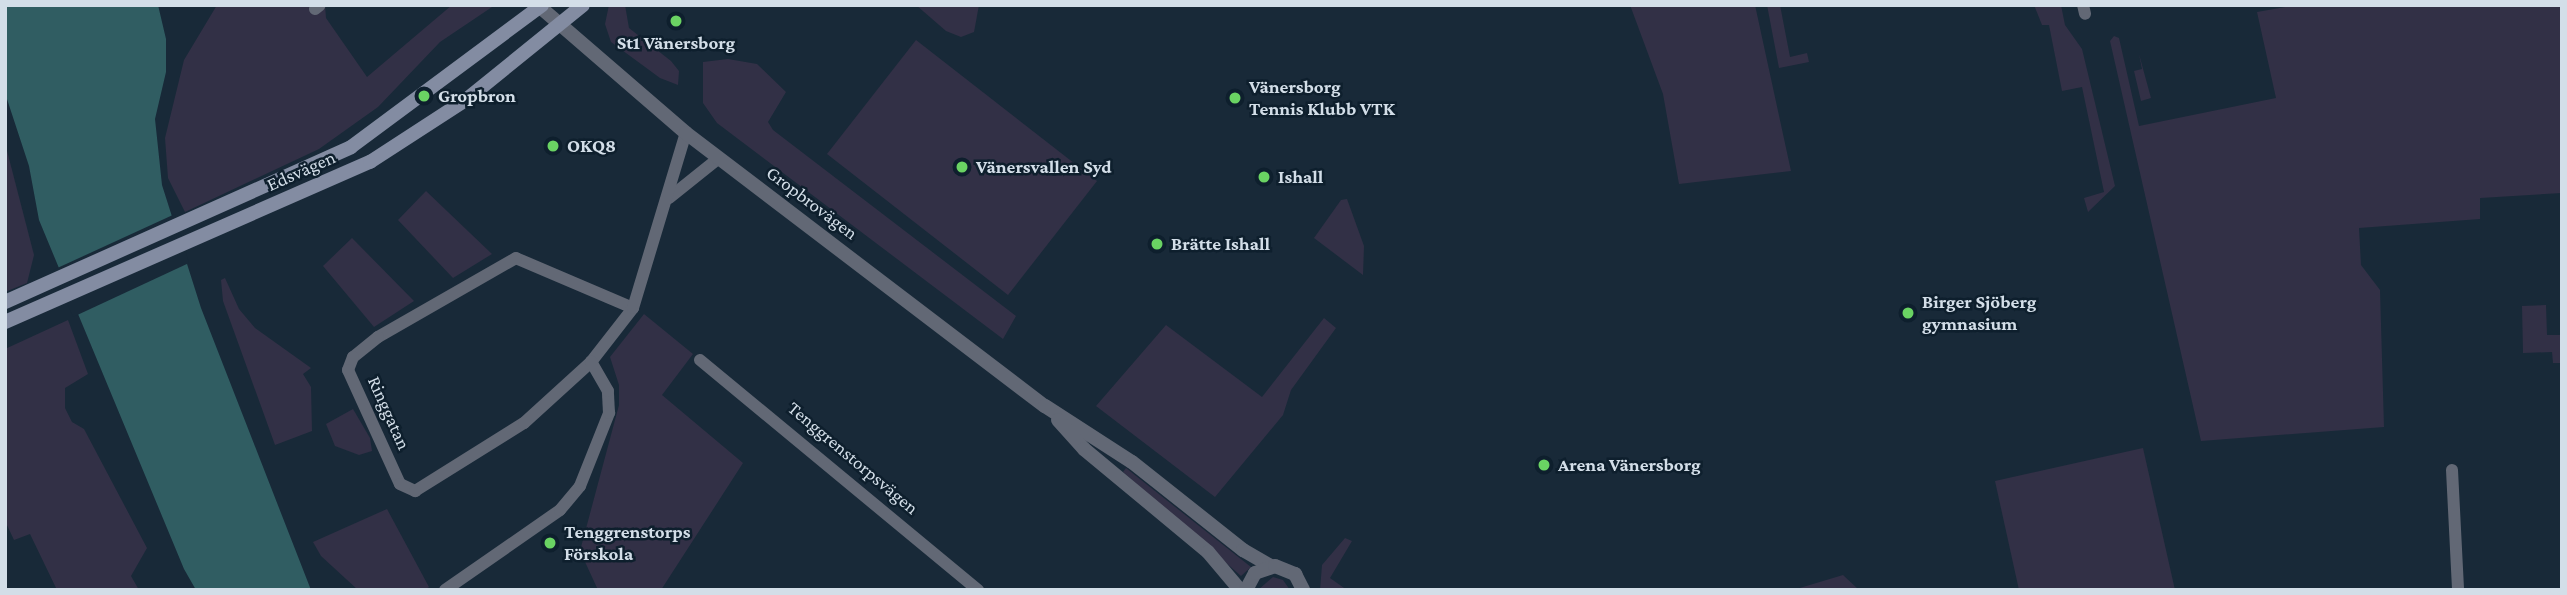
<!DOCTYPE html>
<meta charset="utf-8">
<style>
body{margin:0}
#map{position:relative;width:2567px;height:595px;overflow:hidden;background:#182938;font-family:"Crimson Pro",serif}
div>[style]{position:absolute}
.green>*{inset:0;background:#323046}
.water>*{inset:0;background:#305d62}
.pier>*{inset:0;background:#182938}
.minor>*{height:12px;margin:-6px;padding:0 6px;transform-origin:6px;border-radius:6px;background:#626875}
.tertiary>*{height:14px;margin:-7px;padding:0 7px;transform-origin:7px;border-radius:7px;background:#626875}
.secondary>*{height:14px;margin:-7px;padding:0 7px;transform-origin:7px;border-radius:7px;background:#838ca2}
.dots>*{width:19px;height:19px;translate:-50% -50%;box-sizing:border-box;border:4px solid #0e1f2d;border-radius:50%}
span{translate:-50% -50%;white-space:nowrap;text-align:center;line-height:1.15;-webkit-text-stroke:5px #0e1f2d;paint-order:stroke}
.poi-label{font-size:19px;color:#d3dee8;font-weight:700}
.left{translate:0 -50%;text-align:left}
.street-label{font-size:19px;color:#d3dee8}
.frame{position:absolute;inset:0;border:7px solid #d3dee8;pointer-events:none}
</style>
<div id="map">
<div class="green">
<div style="clip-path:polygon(217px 5px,325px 5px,326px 18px,367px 77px,452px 5px,495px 5px,440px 42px,378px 107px,319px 149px,185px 212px,168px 178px,165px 138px,184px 60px)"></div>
<div style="clip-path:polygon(609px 5px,625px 5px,629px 28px,671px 61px,679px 71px,678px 85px,660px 78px,611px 42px,605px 24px)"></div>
<div style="clip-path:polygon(916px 5px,979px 5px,974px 32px,961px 37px,946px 31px)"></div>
<div style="clip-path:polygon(1630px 5px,1755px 5px,1791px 171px,1679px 184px,1663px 94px)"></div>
<div style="clip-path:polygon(1767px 5px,1780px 5px,1790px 57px,1807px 53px,1809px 62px,1779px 68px)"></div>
<div style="clip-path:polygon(2034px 5px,2061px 5px,2065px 25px,2082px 49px,2115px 186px,2088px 212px,2084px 198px,2104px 192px,2082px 87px,2062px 91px,2049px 25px,2042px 25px)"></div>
<div style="clip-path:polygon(2297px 5px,2562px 5px,2562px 193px,2480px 198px,2480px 219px,2359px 228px,2361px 265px,2380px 290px,2384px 427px,2201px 441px,2110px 41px,2114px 36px,2119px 38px,2139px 126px,2276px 98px,2257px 12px)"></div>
<div style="clip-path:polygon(916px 40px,1097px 181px,1008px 295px,827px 154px)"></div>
<div style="clip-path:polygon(2139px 54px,2151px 98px,2141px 101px,2134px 71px,2142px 69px)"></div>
<div style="clip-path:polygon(728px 59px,757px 64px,786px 92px,768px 122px,773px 130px,1016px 316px,1003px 339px,717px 123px,703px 103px,703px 62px)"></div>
<div style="clip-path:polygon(5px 143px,34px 255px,27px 283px,5px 292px)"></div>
<div style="clip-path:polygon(426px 191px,492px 254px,453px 278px,398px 220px)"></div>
<div style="clip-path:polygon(1347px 199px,1364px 246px,1363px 275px,1314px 238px,1341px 200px)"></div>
<div style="clip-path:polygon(352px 238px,414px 301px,374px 327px,323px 266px)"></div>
<div style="clip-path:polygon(225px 278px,239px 309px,255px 328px,311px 368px,303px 374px,311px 387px,312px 431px,275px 445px,223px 301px,221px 280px)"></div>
<div style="clip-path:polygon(2546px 305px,2547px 335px,2562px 335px,2562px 363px,2553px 363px,2552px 352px,2523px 353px,2522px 306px)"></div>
<div style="clip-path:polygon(644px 314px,693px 354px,662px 395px,743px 463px,661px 590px,598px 590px,580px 551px,619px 405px,619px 385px,610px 357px)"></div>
<div style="clip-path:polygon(1324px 318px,1336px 328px,1291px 390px,1283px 415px,1215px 497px,1096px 406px,1166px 325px,1262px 397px)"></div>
<div style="clip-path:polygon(68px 320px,88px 374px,65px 388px,65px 408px,72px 422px,84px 429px,147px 548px,131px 576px,139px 590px,57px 590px,30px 534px,14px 540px,5px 521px,5px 349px)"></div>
<div style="clip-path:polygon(353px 409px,370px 438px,372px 451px,359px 455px,335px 446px,326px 424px)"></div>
<div style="clip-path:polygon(2143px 448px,2175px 590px,2019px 590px,1995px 481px)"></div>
<div style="clip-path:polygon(1126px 468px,1251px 567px,1241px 576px,1123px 472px)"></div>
<div style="clip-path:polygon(387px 509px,429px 587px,425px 590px,358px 590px,321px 556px,313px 542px)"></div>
<div style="clip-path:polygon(1345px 538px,1352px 541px,1330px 578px,1347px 590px,1320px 590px,1322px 565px)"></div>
<div style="clip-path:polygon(1843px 575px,1859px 590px,1793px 590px)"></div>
<div style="clip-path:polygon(1273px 577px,1283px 580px,1290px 590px,1258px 590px)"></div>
</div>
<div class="water">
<div style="clip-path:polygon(5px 5px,158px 5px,166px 39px,166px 72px,155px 119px,162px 185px,201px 308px,311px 590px,196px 590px,184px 569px,39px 220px,29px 166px,5px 93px)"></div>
</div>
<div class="pier">
<div style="clip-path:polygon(175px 214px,189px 263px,73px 317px,53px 270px)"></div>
</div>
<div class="minor">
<div style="left:2083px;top:5px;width:9px;rotate:77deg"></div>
<div style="left:315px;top:9px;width:6px;rotate:-39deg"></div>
<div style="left:669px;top:198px;width:64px;rotate:-38.7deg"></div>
<div style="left:633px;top:308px;width:127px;rotate:-156.9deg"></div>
<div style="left:516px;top:258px;width:159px;rotate:150.2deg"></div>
<div style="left:378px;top:337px;width:32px;rotate:141deg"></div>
<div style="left:353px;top:357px;width:14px;rotate:111deg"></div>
<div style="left:348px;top:370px;width:125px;rotate:65.5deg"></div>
<div style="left:400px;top:484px;width:17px;rotate:25deg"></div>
<div style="left:415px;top:491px;width:128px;rotate:-32deg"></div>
<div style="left:524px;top:423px;width:91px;rotate:-42.3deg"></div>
<div style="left:591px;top:362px;width:68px;rotate:-52.1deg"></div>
<div style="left:633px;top:308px;width:183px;rotate:-73.2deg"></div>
<div style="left:700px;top:360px;width:361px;rotate:39.6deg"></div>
<div style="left:2452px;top:470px;width:120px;rotate:87.1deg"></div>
<div style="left:445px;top:590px;width:140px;rotate:-34.8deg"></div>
<div style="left:560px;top:510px;width:31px;rotate:-50deg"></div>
<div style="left:580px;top:486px;width:79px;rotate:-68.3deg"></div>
<div style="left:609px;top:413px;width:22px;rotate:-93deg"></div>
<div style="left:608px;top:391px;width:34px;rotate:-120deg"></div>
</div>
<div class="tertiary">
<div style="left:540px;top:7px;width:193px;rotate:40.8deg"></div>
<div style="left:686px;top:133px;width:451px;rotate:37.3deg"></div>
<div style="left:1045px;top:406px;width:103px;rotate:32.8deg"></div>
<div style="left:1132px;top:462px;width:142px;rotate:38.4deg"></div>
<div style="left:1243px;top:550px;width:32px;rotate:30deg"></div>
<div style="left:1058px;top:420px;width:39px;rotate:48deg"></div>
<div style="left:1084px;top:449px;width:161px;rotate:39.7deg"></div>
<div style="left:1208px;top:552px;width:50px;rotate:49.9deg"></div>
<div style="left:1246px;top:590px;width:19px;rotate:-62deg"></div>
<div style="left:1255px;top:573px;width:21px;rotate:-19deg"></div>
<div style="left:1275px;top:566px;width:22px;rotate:22deg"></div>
<div style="left:1295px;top:574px;width:18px;rotate:63deg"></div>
</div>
<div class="secondary">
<div style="left:5px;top:302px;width:379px;rotate:-24.1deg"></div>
<div style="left:351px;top:147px;width:238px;rotate:-36.6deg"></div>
<div style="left:5px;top:322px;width:399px;rotate:-23.7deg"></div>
<div style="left:370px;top:162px;width:116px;rotate:-33deg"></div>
<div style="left:467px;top:99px;width:149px;rotate:-39deg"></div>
</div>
<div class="dots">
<div style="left:676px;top:21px;background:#6ad363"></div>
<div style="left:424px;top:96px;background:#6ad363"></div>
<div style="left:1235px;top:98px;background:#6ad363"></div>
<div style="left:553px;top:146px;background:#6ad363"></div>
<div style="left:962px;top:167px;background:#6ad363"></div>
<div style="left:1264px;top:177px;background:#6ad363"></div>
<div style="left:1157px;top:244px;background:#6ad363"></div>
<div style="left:1908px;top:313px;background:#6ad363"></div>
<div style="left:1544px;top:465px;background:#6ad363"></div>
<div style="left:550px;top:543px;background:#6ad363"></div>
</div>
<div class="poi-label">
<span style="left:676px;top:43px">St1 Vänersborg</span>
<span class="left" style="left:1249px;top:98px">Vänersborg<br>Tennis Klubb VTK</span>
<span class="left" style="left:438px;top:96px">Gropbron</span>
<span class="left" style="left:567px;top:146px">OKQ8</span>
<span class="left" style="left:976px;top:167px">Vänersvallen Syd</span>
<span class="left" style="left:1278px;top:177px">Ishall</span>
<span class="left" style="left:1171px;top:244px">Brätte Ishall</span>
<span class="left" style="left:1922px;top:313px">Birger Sjöberg<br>gymnasium</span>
<span class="left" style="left:1558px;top:465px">Arena Vänersborg</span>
<span class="left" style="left:564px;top:543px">Tenggrenstorps<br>Förskola</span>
</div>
<div class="street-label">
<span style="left:301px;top:171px;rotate:-24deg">Edsvägen</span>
<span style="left:812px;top:203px;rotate:37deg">Gropbrovägen</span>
<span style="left:389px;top:413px;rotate:66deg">Ringgatan</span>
<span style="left:853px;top:458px;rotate:40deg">Tenggrenstorpsvägen</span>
</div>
<div class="frame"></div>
</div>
